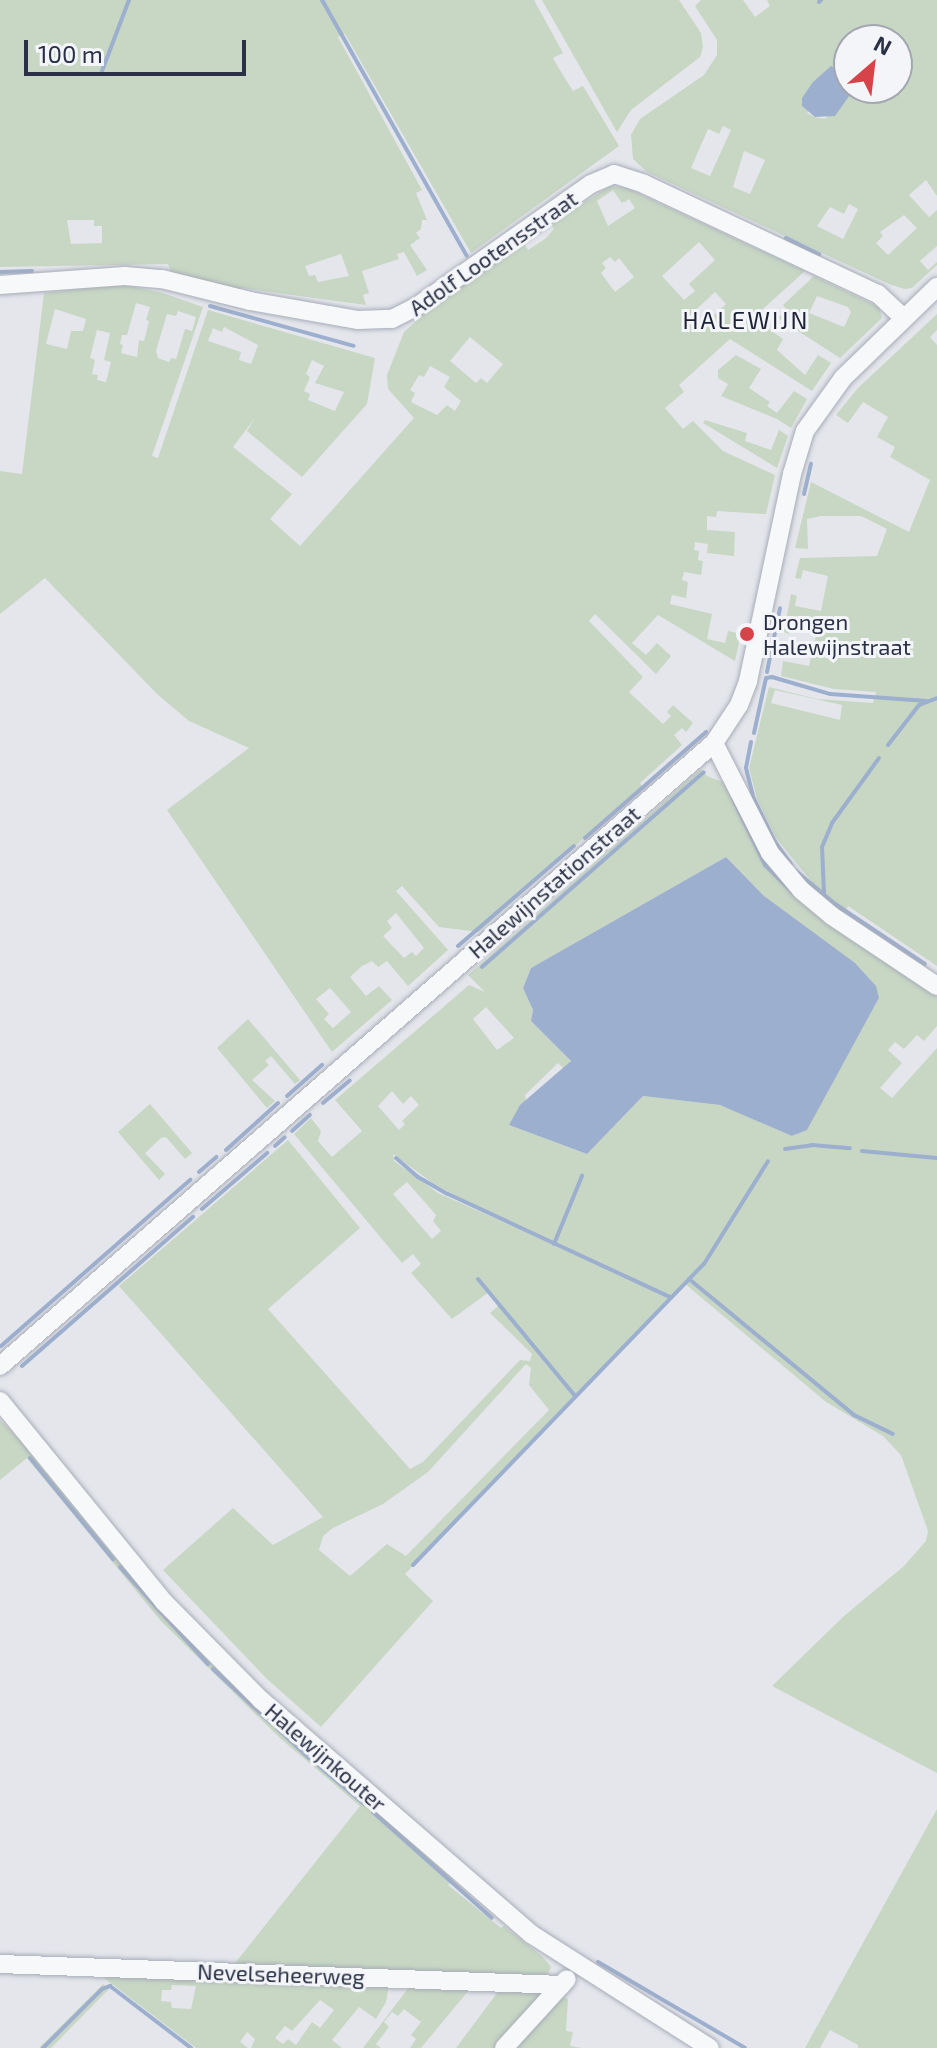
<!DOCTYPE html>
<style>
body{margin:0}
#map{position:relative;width:937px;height:2048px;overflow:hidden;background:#e4e6ec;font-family:"Exo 2",sans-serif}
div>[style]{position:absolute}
.green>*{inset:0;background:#c7d7c4}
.water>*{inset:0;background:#9dafce}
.stream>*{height:4px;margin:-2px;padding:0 2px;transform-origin:2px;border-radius:2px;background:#9dafce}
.roads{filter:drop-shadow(0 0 2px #a8acb7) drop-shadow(0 0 2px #a8acb7)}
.minor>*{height:18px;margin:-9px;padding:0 9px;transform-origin:9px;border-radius:9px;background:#f7f8fa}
.dots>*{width:22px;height:22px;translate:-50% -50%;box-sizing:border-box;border:4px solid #f4f5f9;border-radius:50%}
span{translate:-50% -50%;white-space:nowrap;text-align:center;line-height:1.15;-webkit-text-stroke:6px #f4f5f9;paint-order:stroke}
.street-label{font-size:22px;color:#2a3146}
.poi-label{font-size:22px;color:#2a3146}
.left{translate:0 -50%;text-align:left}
.neighbourhood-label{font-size:24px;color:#1c2237;letter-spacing:2px}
.north{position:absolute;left:833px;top:24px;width:80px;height:80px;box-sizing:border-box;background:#f4f5f9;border:2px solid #a3a7b1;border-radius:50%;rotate:28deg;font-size:22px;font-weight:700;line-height:32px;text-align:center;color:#2a3146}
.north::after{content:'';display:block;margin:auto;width:28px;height:36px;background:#d64349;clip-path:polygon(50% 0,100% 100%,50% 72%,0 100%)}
.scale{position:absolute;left:24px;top:40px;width:222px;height:36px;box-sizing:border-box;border:4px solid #2a3146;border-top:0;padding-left:10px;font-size:24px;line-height:28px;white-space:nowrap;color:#2a3146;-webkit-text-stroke:6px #f4f5f9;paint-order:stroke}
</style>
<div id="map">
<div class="green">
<div style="clip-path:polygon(evenodd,0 0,534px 0,563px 53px,553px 58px,558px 67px,573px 91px,583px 86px,619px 146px,471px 253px,345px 34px,338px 37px,422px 190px,416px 193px,427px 220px,422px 220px,421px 229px,416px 233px,420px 238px,410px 245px,427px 270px,417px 276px,404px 252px,397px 254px,399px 259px,362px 271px,369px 293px,363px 295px,366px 305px,241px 288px,243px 294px,172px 274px,168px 264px,0 267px,0 0,67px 220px,94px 220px,94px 226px,102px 226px,102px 243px,71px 244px,67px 220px,0 0,341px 254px,349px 276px,318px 282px,315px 275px,309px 276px,305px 266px,341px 254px)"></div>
<div style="clip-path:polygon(542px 0,679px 0,701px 33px,703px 47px,700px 57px,631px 110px,617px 132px)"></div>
<div style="clip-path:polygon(evenodd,701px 0,743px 0,755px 17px,770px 6px,767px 0,937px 0,937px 196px,926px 180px,909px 195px,929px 217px,937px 210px,937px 246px,920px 261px,928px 270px,937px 262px,937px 265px,912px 288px,904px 289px,889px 284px,647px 172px,633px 159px,631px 135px,640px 119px,704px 75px,717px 55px,717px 40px,695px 6px,701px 0,849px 40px,897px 40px,897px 88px,853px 88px,825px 119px,815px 117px,807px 113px,844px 72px,849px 77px,849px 40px,701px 0,723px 126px,731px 130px,710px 176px,691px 168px,708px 129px,719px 134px,723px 126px,701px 0,744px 151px,765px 160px,750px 194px,733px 187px,744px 151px,701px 0,849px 204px,858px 209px,843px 239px,817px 226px,830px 207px,844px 214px,849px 204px,701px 0,904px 215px,917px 228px,888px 255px,876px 243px,883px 236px,880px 232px,904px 215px)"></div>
<div style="clip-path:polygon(evenodd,610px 186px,627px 188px,805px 271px,753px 318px,783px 339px,777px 350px,805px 375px,818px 355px,831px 363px,812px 391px,730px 339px,679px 385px,684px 392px,665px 408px,683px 429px,693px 421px,723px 451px,775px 475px,766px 514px,717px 511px,716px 517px,707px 516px,707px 530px,735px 532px,734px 556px,707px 553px,708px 544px,695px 542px,694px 550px,699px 551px,698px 560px,703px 561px,701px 575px,684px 572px,682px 580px,688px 582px,686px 598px,672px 595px,670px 604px,712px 614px,707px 639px,725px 643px,728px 631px,741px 634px,735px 661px,658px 615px,632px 643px,646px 655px,657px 643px,671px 656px,656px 674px,595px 614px,589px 621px,643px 677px,629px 692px,663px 724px,671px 716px,667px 712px,673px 705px,693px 723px,686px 732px,682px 728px,674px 735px,682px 745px,640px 783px,642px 786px,479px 932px,439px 927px,402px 886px,396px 891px,448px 950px,408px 986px,387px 961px,378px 967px,372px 961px,362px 966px,350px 977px,366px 996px,379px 986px,392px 1000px,332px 1052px,167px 810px,249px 748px,189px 721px,157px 694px,45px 578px,0 614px,0 471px,22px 474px,44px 293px,120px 284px,163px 293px,203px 307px,152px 456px,158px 458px,208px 310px,375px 358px,367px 404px,302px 477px,247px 431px,255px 418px,233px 447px,292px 494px,270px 519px,300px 546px,414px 418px,388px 389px,387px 375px,404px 332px,440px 299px,523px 242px,528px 250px,545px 239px,554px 229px,551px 224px,610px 186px,613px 190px,622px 203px,629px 199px,635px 208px,608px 226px,597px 201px,613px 190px,610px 186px,699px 242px,715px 260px,689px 284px,695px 291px,684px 300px,662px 276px,699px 242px,610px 186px,610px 257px,615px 262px,619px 258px,634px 277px,615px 292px,601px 273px,606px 268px,602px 263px,610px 257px,610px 186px,715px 292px,726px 304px,697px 331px,686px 319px,715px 292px,610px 186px,136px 303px,150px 307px,146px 320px,149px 321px,144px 341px,139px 340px,137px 357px,121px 353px,123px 345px,120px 344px,122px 335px,127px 335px,136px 303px,610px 186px,55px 309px,86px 319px,83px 331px,71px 331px,67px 349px,46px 344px,55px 309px,610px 186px,178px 311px,196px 317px,192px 331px,185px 329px,176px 359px,171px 358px,169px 362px,158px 358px,156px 351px,167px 314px,176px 316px,178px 311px,610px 186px,224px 327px,258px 345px,251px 364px,239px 360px,241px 352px,208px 341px,213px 328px,222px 332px,224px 327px,610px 186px,97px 330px,110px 333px,104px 360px,111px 362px,106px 382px,97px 380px,98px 375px,92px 374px,95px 360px,90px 358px,97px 330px,610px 186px,470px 337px,503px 364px,487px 383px,481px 378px,476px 383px,450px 361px,470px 337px,610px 186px,312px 360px,324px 366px,315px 383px,344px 392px,335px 411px,308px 400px,310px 394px,304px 391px,310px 377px,306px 374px,312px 360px,610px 186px,430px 366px,450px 377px,444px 387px,461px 401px,455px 411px,447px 405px,437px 415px,411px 402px,415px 393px,410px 390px,419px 375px,424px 377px,430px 366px,610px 186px,396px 913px,424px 948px,416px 956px,412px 952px,404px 958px,383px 936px,392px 928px,387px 921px,396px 913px,610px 186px,330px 988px,351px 1012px,333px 1028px,324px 1019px,329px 1014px,316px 999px,330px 988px)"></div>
<div style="clip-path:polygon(evenodd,814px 276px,879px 307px,882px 318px,840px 358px,778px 318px,787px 310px,783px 305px,814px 276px,817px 296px,848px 307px,851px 312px,844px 327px,809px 313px,817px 296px)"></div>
<div style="clip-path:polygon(evenodd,937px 314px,937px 330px,930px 337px,937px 345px,937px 966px,848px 906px,842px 919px,776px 838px,757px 799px,749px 768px,769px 687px,817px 699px,873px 703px,876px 692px,834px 689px,781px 676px,783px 661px,809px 666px,817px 631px,791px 625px,789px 634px,784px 632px,791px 594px,797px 596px,795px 606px,821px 611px,828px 576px,803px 570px,801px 579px,795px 578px,800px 558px,877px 556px,887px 529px,861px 516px,821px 516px,807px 519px,808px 549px,795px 548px,811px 482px,909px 532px,930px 480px,890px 457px,895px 447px,877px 437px,888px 417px,863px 402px,848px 423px,836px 415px,858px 388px,937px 314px,775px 690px,842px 705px,840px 720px,771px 703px,775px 690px)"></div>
<div style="clip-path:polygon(736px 355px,761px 369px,749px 388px,770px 402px,767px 406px,777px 413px,794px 391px,807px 399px,791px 428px,777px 419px,721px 396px,728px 384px,718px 378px,718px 370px)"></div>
<div style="clip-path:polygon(705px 420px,747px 433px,745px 441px,771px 450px,779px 430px,788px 436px,777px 468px,703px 423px)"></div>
<div style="clip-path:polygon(evenodd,701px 769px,707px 776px,723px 782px,731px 792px,755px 844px,907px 976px,937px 996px,937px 1026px,924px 1041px,917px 1035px,904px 1049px,895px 1042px,888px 1050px,902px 1063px,880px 1088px,892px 1098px,937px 1048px,937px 1773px,772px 1686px,844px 1616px,904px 1566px,926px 1541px,928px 1531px,901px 1455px,883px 1436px,826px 1402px,684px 1283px,405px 1574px,433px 1601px,321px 1727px,267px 1679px,163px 1570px,233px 1508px,273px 1545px,323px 1517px,119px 1286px,288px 1140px,360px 1228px,268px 1309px,410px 1469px,423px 1462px,520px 1360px,530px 1361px,532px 1354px,490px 1313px,498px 1306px,489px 1292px,452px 1319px,411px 1273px,421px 1264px,413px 1254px,402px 1263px,294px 1134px,311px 1118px,321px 1131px,318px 1141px,332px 1157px,362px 1131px,335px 1100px,469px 985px,485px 992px,468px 975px,701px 769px,726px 857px,764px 896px,879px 998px,807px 1129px,793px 1136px,721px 1105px,643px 1096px,587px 1154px,509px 1125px,526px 1100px,525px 1095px,558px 1063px,563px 1068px,571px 1061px,531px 1021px,533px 1010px,523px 988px,531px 968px,726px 857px,701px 769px,486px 1007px,514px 1038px,497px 1050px,473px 1019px,486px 1007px,701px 769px,392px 1091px,403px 1104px,411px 1096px,419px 1105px,402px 1121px,405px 1124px,399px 1130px,378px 1106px,392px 1091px,701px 769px,393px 1154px,434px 1184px,517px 1228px,438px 1193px,394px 1161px,393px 1154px,701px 769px,407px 1182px,436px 1215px,433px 1221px,441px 1231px,432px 1239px,393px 1194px,407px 1182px,701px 769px,526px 1364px,531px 1368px,529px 1385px,549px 1410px,406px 1556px,387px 1544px,350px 1576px,319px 1550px,323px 1536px,333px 1528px,383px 1504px,428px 1472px,526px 1364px)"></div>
<div style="clip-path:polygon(248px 1019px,300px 1080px,295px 1084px,271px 1056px,265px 1061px,269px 1065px,252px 1080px,275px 1101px,267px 1108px,217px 1048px)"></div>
<div style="clip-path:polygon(150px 1104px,192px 1153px,185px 1159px,166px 1137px,161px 1138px,145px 1153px,165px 1174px,159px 1180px,118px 1132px)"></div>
<div style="clip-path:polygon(0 1420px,33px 1453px,153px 1598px,454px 1878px,448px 1885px,501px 1928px,504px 1926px,542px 1956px,551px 1967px,547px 1976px,232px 1967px,360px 1806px,281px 1739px,161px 1621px,27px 1458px,0 1480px)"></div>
<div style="clip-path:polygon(937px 1809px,937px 2048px,858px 2048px,858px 2045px,830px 2030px,820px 2048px,805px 2048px)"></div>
<div style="clip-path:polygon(evenodd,104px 1974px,389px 1985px,386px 2002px,376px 2019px,359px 2007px,332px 2040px,342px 2048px,251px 2048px,255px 2039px,247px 2032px,240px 2042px,248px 2048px,196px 2048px,104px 1978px,104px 1974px,172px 1985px,196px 1986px,191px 2009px,172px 2008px,171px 2002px,161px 2001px,162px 1990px,171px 1990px,172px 1985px,104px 1974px,320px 2000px,334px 2010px,320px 2028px,312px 2022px,296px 2045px,288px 2039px,283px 2044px,275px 2038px,285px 2026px,292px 2031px,320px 2000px)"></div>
<div style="clip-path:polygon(103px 1984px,109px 1989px,51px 2048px,39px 2048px)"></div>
<div style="clip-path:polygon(409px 1987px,469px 1990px,421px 2048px,410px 2048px,416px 2039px,411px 2035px,421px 2022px,404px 2009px,398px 2016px,392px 2012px,384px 2022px,389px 2027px,376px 2044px,381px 2048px,363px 2048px)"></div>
<div style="clip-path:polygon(500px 1989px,542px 1992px,542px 1999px,498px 2048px,456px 2048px)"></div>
<div style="clip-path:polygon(562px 1996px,568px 1999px,566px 2031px,573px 2032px,570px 2046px,582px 2048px,512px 2048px)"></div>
</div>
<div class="water">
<div style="clip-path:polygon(831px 66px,849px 77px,852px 92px,835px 116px,815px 117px,802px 106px,802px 98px,813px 82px)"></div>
<div style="clip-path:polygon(726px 857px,764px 896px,855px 963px,876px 986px,879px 998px,807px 1130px,792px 1136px,720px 1105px,643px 1096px,587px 1154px,509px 1125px,520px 1105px,571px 1061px,531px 1021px,533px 1010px,523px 988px,531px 968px)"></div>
</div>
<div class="stream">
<div style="left:322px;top:0;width:294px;rotate:60.5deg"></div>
<div style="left:819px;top:2px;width:3px;rotate:-45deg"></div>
<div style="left:102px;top:71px;width:76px;rotate:-69.2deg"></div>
<div style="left:786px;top:238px;width:37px;rotate:26deg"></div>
<div style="left:0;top:272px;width:32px;rotate:-2deg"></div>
<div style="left:210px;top:306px;width:149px;rotate:15.5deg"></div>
<div style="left:804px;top:494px;width:31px;rotate:-77deg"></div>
<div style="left:767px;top:672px;width:65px;rotate:-78.5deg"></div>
<div style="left:754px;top:733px;width:56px;rotate:-77.7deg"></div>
<div style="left:766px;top:678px;width:6px;rotate:-9deg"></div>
<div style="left:772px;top:677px;width:60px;rotate:16.3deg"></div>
<div style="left:830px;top:694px;width:97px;rotate:4.1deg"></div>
<div style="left:751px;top:742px;width:26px;rotate:101deg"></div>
<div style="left:746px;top:768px;width:32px;rotate:76deg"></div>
<div style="left:754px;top:799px;width:48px;rotate:64deg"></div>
<div style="left:775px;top:842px;width:27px;rotate:54deg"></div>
<div style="left:888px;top:745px;width:51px;rotate:-52.2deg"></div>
<div style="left:919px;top:705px;width:19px;rotate:-21deg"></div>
<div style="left:733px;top:799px;width:73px;rotate:64.1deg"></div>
<div style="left:765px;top:865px;width:38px;rotate:45deg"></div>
<div style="left:585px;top:838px;width:161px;rotate:-41.2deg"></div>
<div style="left:796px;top:871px;width:51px;rotate:40.2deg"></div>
<div style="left:835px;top:904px;width:108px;rotate:33.7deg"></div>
<div style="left:824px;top:894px;width:47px;rotate:-92.4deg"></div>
<div style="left:822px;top:847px;width:26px;rotate:-67deg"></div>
<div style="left:832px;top:823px;width:80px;rotate:-54.1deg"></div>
<div style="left:458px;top:946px;width:153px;rotate:-40.8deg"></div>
<div style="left:482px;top:967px;width:295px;rotate:-41.3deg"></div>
<div style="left:287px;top:1096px;width:47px;rotate:-41.5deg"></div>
<div style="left:323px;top:1103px;width:35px;rotate:-40deg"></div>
<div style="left:292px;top:1131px;width:24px;rotate:-42deg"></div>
<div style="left:275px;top:1146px;width:13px;rotate:-42deg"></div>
<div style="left:785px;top:1149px;width:27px;rotate:-8deg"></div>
<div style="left:812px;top:1145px;width:38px;rotate:5deg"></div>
<div style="left:226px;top:1150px;width:70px;rotate:-42.1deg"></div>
<div style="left:862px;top:1151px;width:75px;rotate:5.3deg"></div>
<div style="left:396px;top:1158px;width:29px;rotate:41deg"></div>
<div style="left:418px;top:1177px;width:34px;rotate:30deg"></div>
<div style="left:448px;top:1194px;width:245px;rotate:24.9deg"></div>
<div style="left:199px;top:1172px;width:23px;rotate:-41deg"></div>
<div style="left:202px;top:1209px;width:86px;rotate:-40.7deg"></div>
<div style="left:554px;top:1244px;width:74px;rotate:-67.6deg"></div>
<div style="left:478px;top:1279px;width:152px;rotate:50.3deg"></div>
<div style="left:689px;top:1279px;width:214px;rotate:39.5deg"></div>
<div style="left:854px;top:1415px;width:43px;rotate:26deg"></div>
<div style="left:1px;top:1346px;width:252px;rotate:-41.3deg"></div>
<div style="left:22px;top:1366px;width:227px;rotate:-41.1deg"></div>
<div style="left:30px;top:1458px;width:131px;rotate:50.6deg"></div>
<div style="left:413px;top:1565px;width:419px;rotate:-46deg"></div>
<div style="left:704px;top:1264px;width:121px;rotate:-58.1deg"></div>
<div style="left:120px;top:1567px;width:131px;rotate:47.8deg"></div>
<div style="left:213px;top:1669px;width:78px;rotate:42.9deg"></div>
<div style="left:277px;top:1728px;width:45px;rotate:43.2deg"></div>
<div style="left:319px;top:1766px;width:59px;rotate:40.2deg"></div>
<div style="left:373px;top:1812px;width:159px;rotate:41.7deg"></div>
<div style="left:598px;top:1962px;width:170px;rotate:30.3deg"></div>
<div style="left:43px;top:2048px;width:83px;rotate:-45deg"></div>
<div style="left:102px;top:1989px;width:9px;rotate:-21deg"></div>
<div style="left:110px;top:1986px;width:102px;rotate:37.4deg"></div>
</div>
<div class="roads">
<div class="minor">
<div style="left:0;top:285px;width:125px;rotate:-4.1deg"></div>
<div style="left:125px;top:276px;width:37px;rotate:5deg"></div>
<div style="left:162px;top:279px;width:91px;rotate:14deg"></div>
<div style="left:250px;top:301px;width:110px;rotate:10deg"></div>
<div style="left:358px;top:320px;width:34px;rotate:-2deg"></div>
<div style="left:392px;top:319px;width:27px;rotate:-27deg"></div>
<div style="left:416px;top:307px;width:214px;rotate:-35.1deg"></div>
<div style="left:591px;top:184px;width:25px;rotate:-23deg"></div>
<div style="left:614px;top:174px;width:32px;rotate:18deg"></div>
<div style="left:644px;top:184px;width:259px;rotate:25.2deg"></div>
<div style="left:878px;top:294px;width:35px;rotate:43deg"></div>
<div style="left:714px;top:743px;width:123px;rotate:63deg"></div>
<div style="left:770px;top:853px;width:48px;rotate:50deg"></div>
<div style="left:801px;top:890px;width:40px;rotate:40deg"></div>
<div style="left:832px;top:916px;width:126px;rotate:33.7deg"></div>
<div style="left:0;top:1366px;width:948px;rotate:-41.11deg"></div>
<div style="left:714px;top:743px;width:45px;rotate:-56.7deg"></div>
<div style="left:739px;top:705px;width:26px;rotate:-69deg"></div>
<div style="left:748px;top:681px;width:212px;rotate:-78deg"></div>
<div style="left:792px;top:474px;width:45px;rotate:-73.2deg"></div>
<div style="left:805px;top:431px;width:65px;rotate:-54.4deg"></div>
<div style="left:843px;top:378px;width:131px;rotate:-44.1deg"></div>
<div style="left:0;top:1401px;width:259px;rotate:50.8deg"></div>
<div style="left:164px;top:1602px;width:138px;rotate:45.3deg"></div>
<div style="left:261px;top:1700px;width:357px;rotate:40.9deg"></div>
<div style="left:531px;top:1934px;width:212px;rotate:32.5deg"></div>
<div style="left:0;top:1964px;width:562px;rotate:2.14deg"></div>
<div style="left:504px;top:2048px;width:93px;rotate:-47.6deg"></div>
</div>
</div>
<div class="dots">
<div style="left:747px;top:634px;background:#d64349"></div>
</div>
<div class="street-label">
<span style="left:493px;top:253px;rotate:-35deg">Adolf Lootensstraat</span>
<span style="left:554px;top:882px;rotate:-41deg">Halewijnstationstraat</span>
<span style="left:326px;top:1757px;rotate:41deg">Halewijnkouter</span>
<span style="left:281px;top:1974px;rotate:2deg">Nevelseheerweg</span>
</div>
<div class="poi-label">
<span class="left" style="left:763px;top:634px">Drongen<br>Halewijnstraat</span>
</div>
<div class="neighbourhood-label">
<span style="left:746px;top:320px">HALEWIJN</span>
</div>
<div class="north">N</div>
<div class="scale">100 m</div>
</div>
